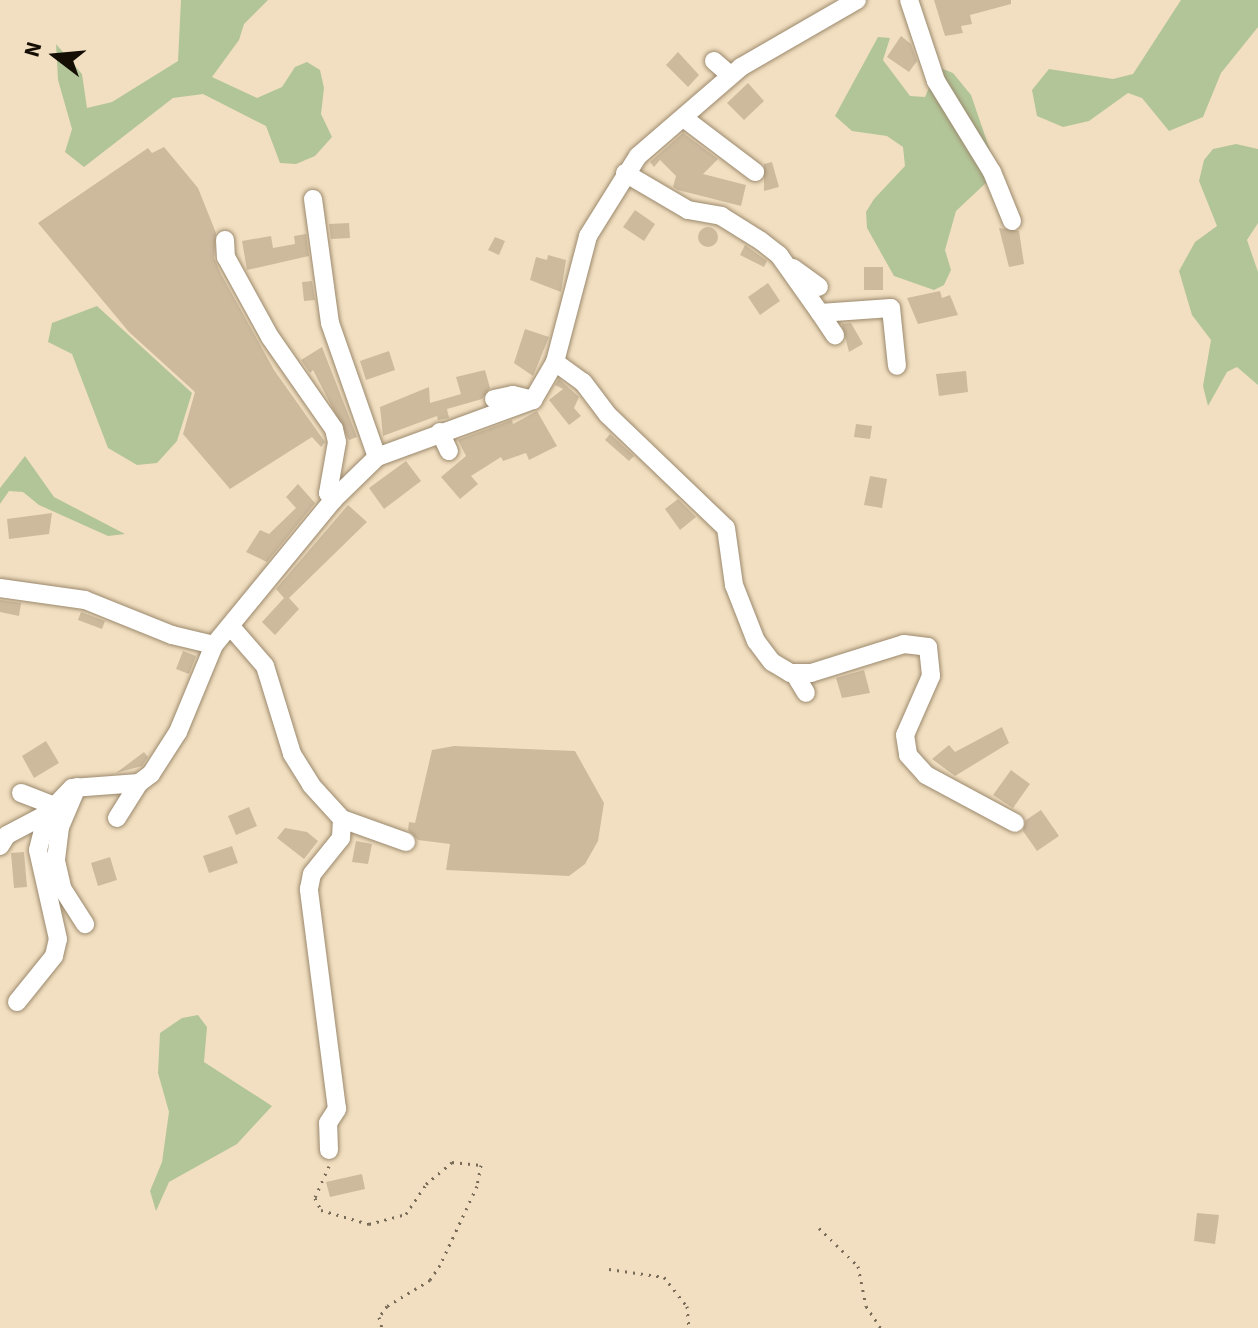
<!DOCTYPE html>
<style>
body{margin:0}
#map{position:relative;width:1258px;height:1328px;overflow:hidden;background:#f2dfc1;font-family:"Source Sans 3",sans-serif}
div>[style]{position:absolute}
.green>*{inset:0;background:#b2c598}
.building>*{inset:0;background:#cdba9d}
.round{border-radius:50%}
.path>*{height:3px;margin-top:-1.5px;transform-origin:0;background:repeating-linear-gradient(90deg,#786c59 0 2px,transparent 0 8px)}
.roads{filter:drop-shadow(0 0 2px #9b896d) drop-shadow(0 0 2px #9b896d)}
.minor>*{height:18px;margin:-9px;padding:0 9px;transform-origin:9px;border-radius:9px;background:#fff}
span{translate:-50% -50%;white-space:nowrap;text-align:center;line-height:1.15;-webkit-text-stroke:6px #f2dfc1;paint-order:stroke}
.north{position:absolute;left:16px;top:16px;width:80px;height:80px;-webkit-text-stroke:6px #f2dfc1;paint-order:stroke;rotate:286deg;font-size:22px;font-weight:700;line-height:32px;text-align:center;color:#140e04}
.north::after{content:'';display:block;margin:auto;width:28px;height:36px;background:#140e04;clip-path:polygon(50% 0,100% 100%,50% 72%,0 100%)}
</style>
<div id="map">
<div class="green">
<div style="clip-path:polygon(181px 0,268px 0,244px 24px,239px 40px,212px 77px,257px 98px,282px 87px,295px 67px,307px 62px,320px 70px,324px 88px,321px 114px,332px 137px,315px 156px,296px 164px,280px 163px,266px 126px,203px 94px,173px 98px,84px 167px,65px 152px,72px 129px,58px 80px,56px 44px,82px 74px,87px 108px,112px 102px,178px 61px)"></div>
<div style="clip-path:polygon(1181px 0,1258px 0,1258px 27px,1221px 73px,1203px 117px,1169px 131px,1142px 98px,1128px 93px,1089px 121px,1063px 127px,1037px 116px,1032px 90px,1049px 69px,1113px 79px,1133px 74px)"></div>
<div style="clip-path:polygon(878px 37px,890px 38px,883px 60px,910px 96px,925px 97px,938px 67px,953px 73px,971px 95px,992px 156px,989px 180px,956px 211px,945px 250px,951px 270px,944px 285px,934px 290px,894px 276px,867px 228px,866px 212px,874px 199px,905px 166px,903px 147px,887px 136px,852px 131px,835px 116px)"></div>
<div style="clip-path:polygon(1236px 144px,1258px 149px,1258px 223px,1247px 240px,1258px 272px,1258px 385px,1237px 367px,1227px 372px,1208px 406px,1203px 386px,1211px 340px,1192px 315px,1179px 271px,1195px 242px,1217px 226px,1199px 181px,1204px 160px,1213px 149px)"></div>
<div style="clip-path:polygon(97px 306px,192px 393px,177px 441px,157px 463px,137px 465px,108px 448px,72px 354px,48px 342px,52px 323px)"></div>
<div style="clip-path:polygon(25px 456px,54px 497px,125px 534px,108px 536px,39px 505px,23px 492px,9px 491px,0 504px,0 488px)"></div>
<div style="clip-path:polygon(198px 1015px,207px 1027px,204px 1062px,272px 1106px,237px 1144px,169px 1182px,156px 1211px,150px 1191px,162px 1162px,169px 1112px,158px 1073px,160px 1033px,182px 1018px)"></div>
</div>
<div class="building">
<div style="clip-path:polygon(934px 0,1011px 0,1011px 4px,970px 15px,972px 24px,961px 26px,963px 33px,945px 36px)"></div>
<div style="clip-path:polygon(901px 36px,911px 44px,917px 61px,909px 72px,887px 57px)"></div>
<div style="clip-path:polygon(678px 52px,699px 75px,688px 87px,666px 65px)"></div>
<div style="clip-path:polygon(748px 83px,764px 101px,744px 120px,727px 103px)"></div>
<div style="clip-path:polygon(683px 133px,718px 159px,703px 174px,746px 185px,741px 206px,678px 190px,673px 187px,676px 176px,660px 160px,654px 167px,650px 162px)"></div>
<div style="clip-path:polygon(164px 147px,198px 188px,216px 233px,214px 258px,221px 274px,274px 370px,325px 442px,321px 447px,312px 437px,230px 489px,183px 434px,195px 392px,129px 332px,38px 223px,148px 148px,152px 153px)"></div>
<div style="clip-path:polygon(772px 162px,779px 187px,764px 191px,764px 164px)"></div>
<div style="clip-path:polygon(635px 210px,655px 224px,644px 241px,623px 227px)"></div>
<div style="clip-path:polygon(349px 223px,350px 238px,331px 239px,329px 224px)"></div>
<div class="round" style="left:698px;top:227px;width:20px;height:20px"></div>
<div style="clip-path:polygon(999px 228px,1019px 231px,1024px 264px,1009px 267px)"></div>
<div style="clip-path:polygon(306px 234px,309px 256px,247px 270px,242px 241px,271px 236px,273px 248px,295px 244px,294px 236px)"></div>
<div style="clip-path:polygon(495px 237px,505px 241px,499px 255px,488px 250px)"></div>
<div style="clip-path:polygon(745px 245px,767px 261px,764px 267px,740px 255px)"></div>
<div style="clip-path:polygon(548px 255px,566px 260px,561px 292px,530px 280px,536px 257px,547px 260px)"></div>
<div style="clip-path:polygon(864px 267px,883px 267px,883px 290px,864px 290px)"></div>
<div style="clip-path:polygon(312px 281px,315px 300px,304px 301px,302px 282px)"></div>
<div style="clip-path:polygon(768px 283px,780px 301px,760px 315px,748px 297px)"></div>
<div style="clip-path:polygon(940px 291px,942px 298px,950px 295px,958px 315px,918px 324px,907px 298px)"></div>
<div style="clip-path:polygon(851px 323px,863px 344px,849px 352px,842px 324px)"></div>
<div style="clip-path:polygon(525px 329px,549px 337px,533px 376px,514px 363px)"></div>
<div style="clip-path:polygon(322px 347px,357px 437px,349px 440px,313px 370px,310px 373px,301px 360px)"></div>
<div style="clip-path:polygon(389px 351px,395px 370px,366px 380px,360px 361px)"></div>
<div style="clip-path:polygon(485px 370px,490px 388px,482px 399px,447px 409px,449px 418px,438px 420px,437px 416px,383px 436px,380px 407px,429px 387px,430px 403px,461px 394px,456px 377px)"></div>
<div style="clip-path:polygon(966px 371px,968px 392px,939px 396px,936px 374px)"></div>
<div style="clip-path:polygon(559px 379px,579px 397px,574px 408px,581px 416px,569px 425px,549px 400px,563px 389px,555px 385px)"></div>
<div style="clip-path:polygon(537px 411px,557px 446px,529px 460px,526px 453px,503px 461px,501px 457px,471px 476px,478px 484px,460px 499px,441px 477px,466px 456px,458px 440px,512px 420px,513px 424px)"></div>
<div style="clip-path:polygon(856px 424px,872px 426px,870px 439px,854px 437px)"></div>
<div style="clip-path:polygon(610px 434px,634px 456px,629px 461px,605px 440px)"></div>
<div style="clip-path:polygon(406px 461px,421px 481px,384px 509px,369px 488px)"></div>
<div style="clip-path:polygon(870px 476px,887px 479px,882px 508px,864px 505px)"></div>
<div style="clip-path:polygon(298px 484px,315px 503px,267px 562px,246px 552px,260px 530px,269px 534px,296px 508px,286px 497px)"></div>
<div style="clip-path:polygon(678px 499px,696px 517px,680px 530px,665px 509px)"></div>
<div style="clip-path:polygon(348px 505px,367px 522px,289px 598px,299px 609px,275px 635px,262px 622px,284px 598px,276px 589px)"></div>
<div style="clip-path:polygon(52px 513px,49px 534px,9px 539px,7px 519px)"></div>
<div style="clip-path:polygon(0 600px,21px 603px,19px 616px,0 612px)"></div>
<div style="clip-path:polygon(81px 612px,105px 621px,102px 629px,78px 620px)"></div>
<div style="clip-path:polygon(183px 651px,196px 656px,189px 674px,176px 669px)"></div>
<div style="clip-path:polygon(864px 670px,870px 693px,842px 698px,836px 678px)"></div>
<div style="clip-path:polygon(1002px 727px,1009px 743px,955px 776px,932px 759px,949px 745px,955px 752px)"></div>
<div style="clip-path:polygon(46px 741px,59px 763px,34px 778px,22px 756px)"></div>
<div style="clip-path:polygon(454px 746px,575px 751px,604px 803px,598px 841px,585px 864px,569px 876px,446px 870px,450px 844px,418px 840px,408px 830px,409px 822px,415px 823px,432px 750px)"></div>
<div style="clip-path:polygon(144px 752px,148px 757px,142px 766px,116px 773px)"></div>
<div style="clip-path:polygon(1011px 770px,1030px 784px,1013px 808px,993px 795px)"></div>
<div style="clip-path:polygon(249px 807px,257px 826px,236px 835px,228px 816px)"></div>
<div style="clip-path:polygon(1041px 810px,1059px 836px,1037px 851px,1023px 831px,1026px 820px)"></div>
<div style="clip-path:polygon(285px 828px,307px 832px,318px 841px,304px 859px,277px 838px)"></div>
<div style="clip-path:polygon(356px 841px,372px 844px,368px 864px,352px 862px)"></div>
<div style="clip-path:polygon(232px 846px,238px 863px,209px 873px,203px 856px)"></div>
<div style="clip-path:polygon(24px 852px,27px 887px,14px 888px,11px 853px)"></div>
<div style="clip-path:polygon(110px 857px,117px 880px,98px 886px,91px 863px)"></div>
<div style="clip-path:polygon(362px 1174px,365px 1189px,330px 1197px,326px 1182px)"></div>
<div style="clip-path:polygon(1197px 1213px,1219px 1215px,1215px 1244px,1194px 1241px)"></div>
</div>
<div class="path">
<div style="left:329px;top:1166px;width:35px;rotate:114deg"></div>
<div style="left:315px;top:1198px;width:13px;rotate:63deg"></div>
<div style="left:321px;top:1210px;width:50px;rotate:16.3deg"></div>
<div style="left:369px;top:1224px;width:38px;rotate:-15deg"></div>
<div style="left:406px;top:1214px;width:36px;rotate:-56deg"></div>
<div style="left:426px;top:1184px;width:34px;rotate:-40deg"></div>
<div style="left:452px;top:1162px;width:29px;rotate:6deg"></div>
<div style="left:481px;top:1165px;width:21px;rotate:101deg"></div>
<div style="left:477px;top:1186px;width:87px;rotate:115.1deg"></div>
<div style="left:440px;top:1265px;width:18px;rotate:124deg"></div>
<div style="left:430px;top:1280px;width:50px;rotate:148.8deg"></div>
<div style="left:387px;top:1306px;width:14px;rotate:126deg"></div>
<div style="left:379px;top:1317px;width:11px;rotate:75deg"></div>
<div style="left:819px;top:1228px;width:54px;rotate:44.3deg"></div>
<div style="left:858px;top:1266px;width:41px;rotate:78.7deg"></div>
<div style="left:866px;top:1306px;width:27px;rotate:56deg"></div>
<div style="left:609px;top:1269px;width:56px;rotate:8.3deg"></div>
<div style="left:664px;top:1277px;width:37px;rotate:52deg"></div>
<div style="left:687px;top:1306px;width:22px;rotate:85deg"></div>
</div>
<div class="roads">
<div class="minor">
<div style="left:909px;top:0;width:85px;rotate:71.6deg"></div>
<div style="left:936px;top:81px;width:107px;rotate:58.4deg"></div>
<div style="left:992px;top:172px;width:53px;rotate:67.8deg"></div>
<div style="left:714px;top:61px;width:21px;rotate:41deg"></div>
<div style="left:685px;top:119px;width:88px;rotate:37.1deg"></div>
<div style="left:625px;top:173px;width:73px;rotate:30.4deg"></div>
<div style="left:688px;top:210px;width:34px;rotate:10deg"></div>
<div style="left:721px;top:216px;width:47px;rotate:32deg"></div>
<div style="left:761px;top:241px;width:23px;rotate:38deg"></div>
<div style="left:779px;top:255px;width:71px;rotate:54.7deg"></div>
<div style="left:820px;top:313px;width:71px;rotate:-4deg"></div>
<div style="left:891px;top:308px;width:58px;rotate:84.1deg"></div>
<div style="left:313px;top:199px;width:125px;rotate:82.2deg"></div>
<div style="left:330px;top:323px;width:142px;rotate:70.7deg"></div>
<div style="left:225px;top:240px;width:17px;rotate:87deg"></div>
<div style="left:226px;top:257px;width:91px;rotate:61.2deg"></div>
<div style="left:270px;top:337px;width:112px;rotate:55.2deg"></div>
<div style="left:334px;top:429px;width:13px;rotate:77deg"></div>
<div style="left:337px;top:442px;width:52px;rotate:100deg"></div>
<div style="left:328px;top:493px;width:9px;rotate:54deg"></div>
<div style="left:793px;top:268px;width:32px;rotate:36deg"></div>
<div style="left:820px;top:313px;width:27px;rotate:56deg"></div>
<div style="left:555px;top:362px;width:34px;rotate:36deg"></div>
<div style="left:583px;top:382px;width:41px;rotate:52.9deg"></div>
<div style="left:608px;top:415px;width:163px;rotate:43.8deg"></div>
<div style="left:726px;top:528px;width:58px;rotate:82deg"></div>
<div style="left:734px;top:585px;width:60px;rotate:68.6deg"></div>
<div style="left:756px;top:641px;width:26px;rotate:53deg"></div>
<div style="left:772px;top:662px;width:21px;rotate:31deg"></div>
<div style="left:790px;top:673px;width:21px"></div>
<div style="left:811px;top:673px;width:97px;rotate:-17.3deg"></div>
<div style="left:904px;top:644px;width:24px;rotate:7deg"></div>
<div style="left:928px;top:647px;width:29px;rotate:84deg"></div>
<div style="left:931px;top:676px;width:64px;rotate:113.8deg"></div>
<div style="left:905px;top:735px;width:20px;rotate:81deg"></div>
<div style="left:908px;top:755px;width:27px;rotate:48deg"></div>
<div style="left:926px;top:775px;width:101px;rotate:28.3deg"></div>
<div style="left:494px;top:399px;width:19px;rotate:-12deg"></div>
<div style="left:513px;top:395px;width:21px;rotate:14deg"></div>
<div style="left:440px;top:432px;width:21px;rotate:65deg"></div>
<div style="left:0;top:588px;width:86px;rotate:8deg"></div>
<div style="left:85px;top:600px;width:94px;rotate:21.9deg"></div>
<div style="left:172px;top:635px;width:43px;rotate:13.4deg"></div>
<div style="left:214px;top:645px;width:188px;rotate:-50.6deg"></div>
<div style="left:333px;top:500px;width:62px;rotate:-44.3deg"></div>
<div style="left:377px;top:457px;width:166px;rotate:-20.1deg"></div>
<div style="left:533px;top:400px;width:44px;rotate:-59.9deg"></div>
<div style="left:555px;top:362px;width:130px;rotate:-75.3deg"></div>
<div style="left:588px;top:236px;width:94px;rotate:-58deg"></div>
<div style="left:638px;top:156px;width:136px;rotate:-40.8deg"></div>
<div style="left:741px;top:67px;width:134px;rotate:-30deg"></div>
<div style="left:232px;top:628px;width:50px;rotate:49deg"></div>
<div style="left:265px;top:666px;width:92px;rotate:72.9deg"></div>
<div style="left:292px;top:754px;width:36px;rotate:58deg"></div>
<div style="left:311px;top:785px;width:46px;rotate:47.6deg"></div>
<div style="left:342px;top:819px;width:68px;rotate:19.8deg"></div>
<div style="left:794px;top:673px;width:23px;rotate:59deg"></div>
<div style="left:77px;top:787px;width:43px;rotate:113deg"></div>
<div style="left:60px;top:827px;width:34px;rotate:97deg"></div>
<div style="left:56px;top:861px;width:28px;rotate:77deg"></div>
<div style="left:62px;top:888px;width:43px;rotate:57.4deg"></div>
<div style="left:21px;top:793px;width:33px;rotate:21deg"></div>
<div style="left:117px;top:818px;width:41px;rotate:-57.8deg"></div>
<div style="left:0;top:846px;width:13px;rotate:-58deg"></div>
<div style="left:7px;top:835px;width:45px;rotate:-27.7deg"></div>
<div style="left:17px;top:1002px;width:59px;rotate:-51.2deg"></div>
<div style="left:54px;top:956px;width:17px;rotate:-77deg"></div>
<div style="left:58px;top:939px;width:91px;rotate:-102.7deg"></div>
<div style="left:38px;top:850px;width:37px;rotate:-76deg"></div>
<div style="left:47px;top:814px;width:36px;rotate:-46deg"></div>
<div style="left:72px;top:788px;width:67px;rotate:-4.3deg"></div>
<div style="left:139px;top:783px;width:15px;rotate:-37deg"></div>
<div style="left:151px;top:774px;width:50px;rotate:-57.3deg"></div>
<div style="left:178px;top:732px;width:94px;rotate:-67.5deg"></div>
<div style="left:329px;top:1150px;width:27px;rotate:-92deg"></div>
<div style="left:328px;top:1123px;width:17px;rotate:-57deg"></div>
<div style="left:337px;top:1109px;width:222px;rotate:-97.3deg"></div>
<div style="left:309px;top:889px;width:15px;rotate:-79deg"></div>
<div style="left:312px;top:874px;width:46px;rotate:-51.1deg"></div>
<div style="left:341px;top:838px;width:19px;rotate:-87deg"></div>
</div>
</div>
<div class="north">N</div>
</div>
